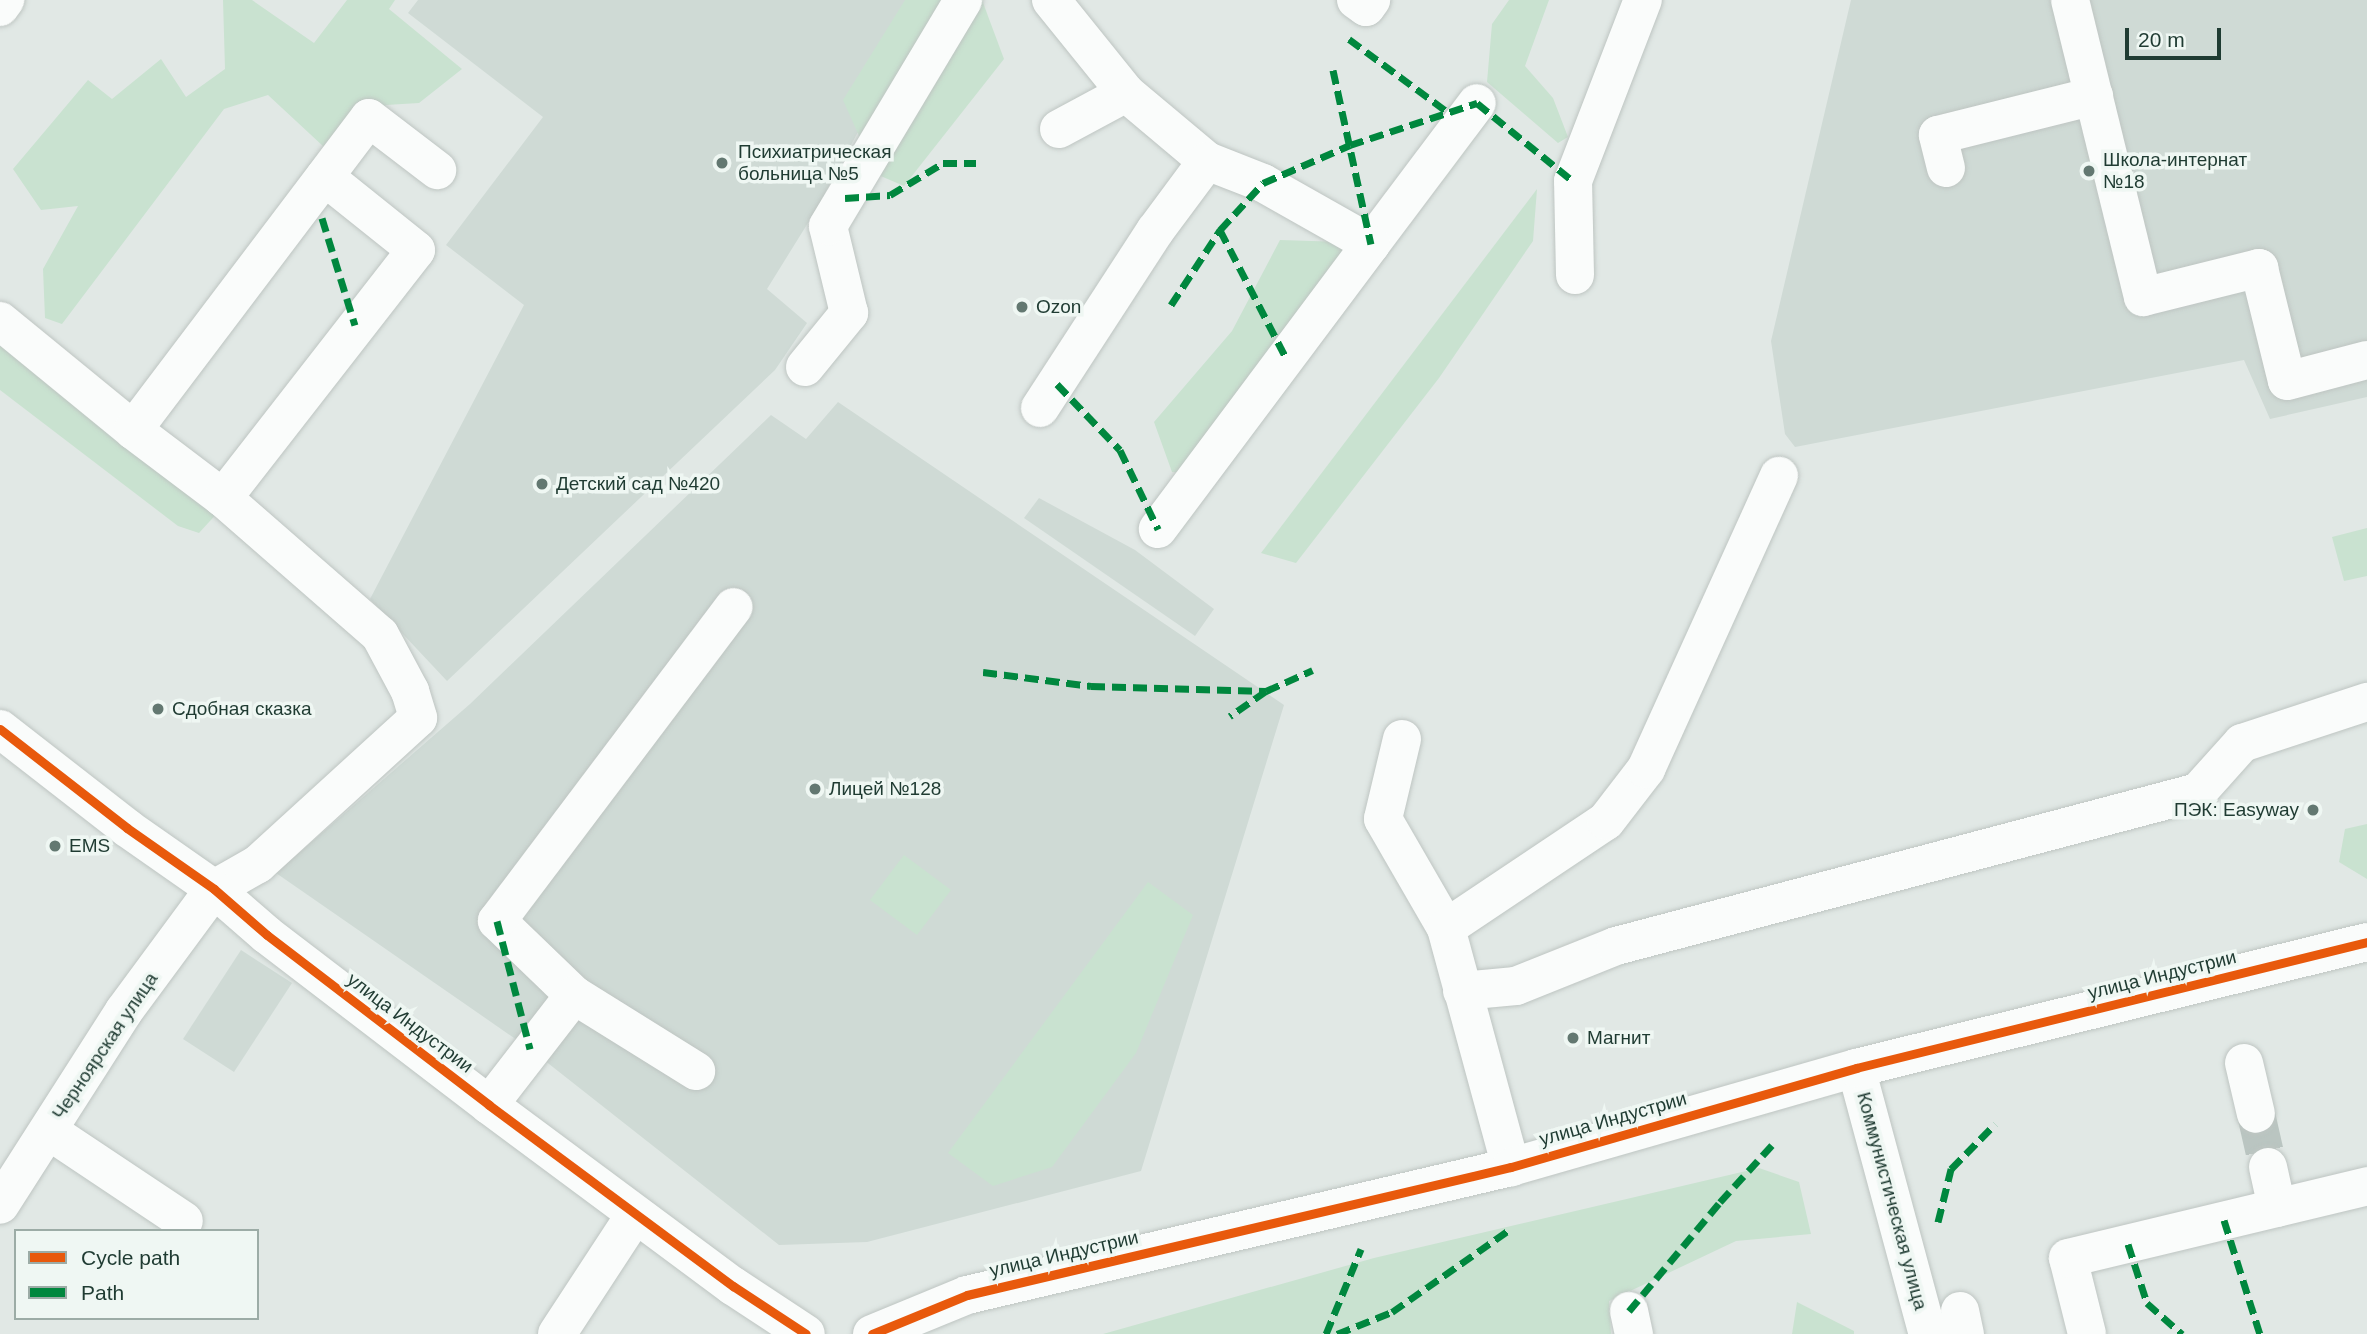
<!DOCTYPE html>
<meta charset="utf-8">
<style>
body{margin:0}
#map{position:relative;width:2367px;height:1334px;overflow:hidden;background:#e1e8e5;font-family:Helvetica,sans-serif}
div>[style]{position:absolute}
.built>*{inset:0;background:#cfdad5}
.green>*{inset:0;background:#c9e2d0}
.minor-tunnel>*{height:38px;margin-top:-19px;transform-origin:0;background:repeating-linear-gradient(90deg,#bac5c1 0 38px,transparent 0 57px)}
.roads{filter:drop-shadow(0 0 2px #bec5c2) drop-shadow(0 0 2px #bec5c2)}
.minor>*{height:38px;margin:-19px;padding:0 19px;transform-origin:19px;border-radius:19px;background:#fafcfb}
.quiet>*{height:7px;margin-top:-3.5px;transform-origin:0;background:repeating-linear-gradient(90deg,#00873e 0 14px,transparent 0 21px)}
.cycleway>*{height:9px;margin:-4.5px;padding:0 4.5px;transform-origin:4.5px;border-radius:4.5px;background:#e8590c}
.dots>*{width:19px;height:19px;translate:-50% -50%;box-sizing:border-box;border:4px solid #eff7f3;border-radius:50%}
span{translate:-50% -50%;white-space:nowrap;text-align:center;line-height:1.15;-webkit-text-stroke:7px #eff7f3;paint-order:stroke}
.poi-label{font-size:19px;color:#1f3b32}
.left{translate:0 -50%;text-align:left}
.right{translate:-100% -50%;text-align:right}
.street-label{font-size:19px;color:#1f3b32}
.legend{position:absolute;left:14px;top:1229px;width:245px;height:91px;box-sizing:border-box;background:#eff7f3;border:2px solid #9caca6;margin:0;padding:9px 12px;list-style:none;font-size:21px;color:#1f3b32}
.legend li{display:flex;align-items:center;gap:14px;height:35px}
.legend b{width:35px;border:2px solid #9caca6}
.scale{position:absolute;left:2125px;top:28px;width:96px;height:32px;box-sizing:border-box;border:4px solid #1f3b32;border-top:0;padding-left:9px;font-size:21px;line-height:24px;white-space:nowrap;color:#1f3b32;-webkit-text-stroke:5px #eff7f3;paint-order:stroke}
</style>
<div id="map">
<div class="built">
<div style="clip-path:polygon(418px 0,929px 0,816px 210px,767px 289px,807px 323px,775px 370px,447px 681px,370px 599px,524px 305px,446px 245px,543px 117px,408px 13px)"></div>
<div style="clip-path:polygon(1851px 0,2367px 0,2367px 397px,2270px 419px,2244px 360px,1795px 447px,1785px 434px,1771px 341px)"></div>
<div style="clip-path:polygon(838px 402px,1284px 705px,1141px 1171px,867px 1242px,779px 1245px,530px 1049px,276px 873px,470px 704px,771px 415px,806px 439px)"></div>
<div style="clip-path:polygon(1039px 498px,1135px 550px,1214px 609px,1195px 636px,1024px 518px)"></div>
<div style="clip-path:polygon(241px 950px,292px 983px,234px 1072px,183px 1039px)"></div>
</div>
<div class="green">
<div style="clip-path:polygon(223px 0,252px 0,314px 43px,347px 0,395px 0,389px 9px,462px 69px,419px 103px,386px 105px,324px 147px,268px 95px,224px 109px,62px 324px,45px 318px,43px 269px,78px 206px,41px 210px,13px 169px,88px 80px,112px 99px,161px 59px,186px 97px,225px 69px)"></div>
<div style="clip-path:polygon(905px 0,982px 0,1004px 59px,904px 186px,876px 174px,843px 100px)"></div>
<div style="clip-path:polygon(1509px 0,1549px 0,1525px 66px,1553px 98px,1568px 137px,1558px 143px,1487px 82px,1492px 24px)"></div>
<div style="clip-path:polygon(1537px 189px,1533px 241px,1439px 378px,1296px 563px,1261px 553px)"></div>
<div style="clip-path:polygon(1280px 240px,1343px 242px,1339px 302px,1214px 475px,1172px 472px,1154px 422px,1232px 331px)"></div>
<div style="clip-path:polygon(0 345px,220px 510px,199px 533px,178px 526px,0 390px)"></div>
<div style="clip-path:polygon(2367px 528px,2367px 576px,2344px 581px,2332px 537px)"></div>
<div style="clip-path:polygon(2367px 824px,2367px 879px,2339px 862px,2345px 829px)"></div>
<div style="clip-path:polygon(904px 855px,951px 890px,917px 935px,870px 900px)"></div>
<div style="clip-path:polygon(1148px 882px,1193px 915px,1136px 1053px,1052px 1167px,993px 1186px,948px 1153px)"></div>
<div style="clip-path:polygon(1759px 1168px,1799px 1182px,1811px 1234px,1736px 1241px,1609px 1301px,1611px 1334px,1103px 1334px,1374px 1258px)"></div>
<div style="clip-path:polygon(1797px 1302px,1854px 1331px,1854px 1334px,1792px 1334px)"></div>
</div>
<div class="minor-tunnel">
<div style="left:2256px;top:1114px;width:54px;rotate:77.2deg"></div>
</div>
<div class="roads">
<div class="minor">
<div style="left:1051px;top:0;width:119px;rotate:51.1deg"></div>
<div style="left:1126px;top:93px;width:106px;rotate:40deg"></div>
<div style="left:1356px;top:0;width:12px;rotate:35deg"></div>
<div style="left:1366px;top:7px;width:9px;rotate:-54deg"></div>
<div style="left:2070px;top:0;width:306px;rotate:76.2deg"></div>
<div style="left:2143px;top:297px;width:120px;rotate:-14deg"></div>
<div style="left:2259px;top:268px;width:116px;rotate:76.1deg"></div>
<div style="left:2287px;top:381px;width:83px;rotate:-14.7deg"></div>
<div style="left:0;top:7px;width:9px;rotate:-54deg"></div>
<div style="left:1059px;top:129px;width:76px;rotate:-28.2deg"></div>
<div style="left:1946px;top:168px;width:34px;rotate:-104deg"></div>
<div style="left:1938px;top:135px;width:161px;rotate:-14deg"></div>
<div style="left:1371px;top:244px;width:176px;rotate:-53.1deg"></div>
<div style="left:1575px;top:275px;width:94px;rotate:-91.2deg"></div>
<div style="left:1573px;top:181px;width:194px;rotate:-68.9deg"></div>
<div style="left:0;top:321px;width:172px;rotate:39.3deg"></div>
<div style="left:133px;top:430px;width:113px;rotate:37.1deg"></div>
<div style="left:223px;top:498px;width:208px;rotate:41.1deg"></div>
<div style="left:380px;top:635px;width:64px;rotate:61.8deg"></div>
<div style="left:410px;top:691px;width:28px;rotate:73deg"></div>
<div style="left:418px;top:718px;width:217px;rotate:137.6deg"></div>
<div style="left:258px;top:864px;width:51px;rotate:150.4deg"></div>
<div style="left:214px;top:889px;width:152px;rotate:126.4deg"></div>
<div style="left:124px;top:1011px;width:230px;rotate:122.6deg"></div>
<div style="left:805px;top:367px;width:70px;rotate:-50.8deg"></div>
<div style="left:849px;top:313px;width:89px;rotate:-103.6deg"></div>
<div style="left:828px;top:226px;width:263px;rotate:-59.1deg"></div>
<div style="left:1040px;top:408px;width:211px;rotate:-57deg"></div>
<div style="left:1155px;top:231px;width:87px;rotate:-53.4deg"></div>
<div style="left:1207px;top:161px;width:60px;rotate:21.4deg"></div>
<div style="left:1263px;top:183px;width:124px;rotate:29.5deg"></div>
<div style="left:1371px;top:244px;width:356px;rotate:126.8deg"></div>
<div style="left:133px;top:430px;width:391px;rotate:-52.9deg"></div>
<div style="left:369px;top:118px;width:86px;rotate:37.4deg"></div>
<div style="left:223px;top:498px;width:314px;rotate:-52.1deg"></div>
<div style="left:416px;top:250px;width:117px;rotate:-141.3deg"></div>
<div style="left:0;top:729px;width:161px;rotate:37.9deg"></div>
<div style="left:127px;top:828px;width:106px;rotate:35deg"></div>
<div style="left:214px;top:889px;width:70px;rotate:41deg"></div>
<div style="left:267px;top:935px;width:280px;rotate:37.4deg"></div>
<div style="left:489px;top:1105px;width:304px;rotate:36.6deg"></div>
<div style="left:733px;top:1286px;width:87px;rotate:33.3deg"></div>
<div style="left:1402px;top:739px;width:82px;rotate:103.4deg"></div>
<div style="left:1383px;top:819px;width:126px;rotate:60deg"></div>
<div style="left:1446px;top:928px;width:248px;rotate:74.8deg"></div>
<div style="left:1446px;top:928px;width:192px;rotate:-33.8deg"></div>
<div style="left:1606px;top:821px;width:66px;rotate:-52.4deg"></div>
<div style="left:1646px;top:769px;width:322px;rotate:-65.6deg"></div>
<div style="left:1462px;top:991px;width:54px;rotate:-5.3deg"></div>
<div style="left:1516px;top:986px;width:108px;rotate:-21.8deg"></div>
<div style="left:1616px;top:946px;width:602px;rotate:-14.82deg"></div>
<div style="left:2198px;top:792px;width:66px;rotate:-48.1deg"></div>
<div style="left:2242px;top:743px;width:132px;rotate:-18.2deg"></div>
<div style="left:574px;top:995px;width:107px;rotate:-136.1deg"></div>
<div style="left:497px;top:921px;width:393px;rotate:-53deg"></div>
<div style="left:2244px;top:1063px;width:52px;rotate:76.8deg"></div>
<div style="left:1856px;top:1068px;width:276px;rotate:74.9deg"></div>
<div style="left:489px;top:1105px;width:139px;rotate:-52.3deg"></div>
<div style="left:574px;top:995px;width:144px;rotate:31.9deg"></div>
<div style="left:49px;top:1131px;width:162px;rotate:33.7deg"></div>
<div style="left:2268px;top:1167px;width:42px;rotate:77.6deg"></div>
<div style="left:1629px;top:1311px;width:24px;rotate:78deg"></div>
<div style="left:1960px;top:1311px;width:24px;rotate:78deg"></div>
<div style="left:557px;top:1334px;width:142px;rotate:-56.8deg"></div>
<div style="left:872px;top:1334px;width:103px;rotate:-22.3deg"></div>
<div style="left:967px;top:1295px;width:559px;rotate:-13.24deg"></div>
<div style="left:1511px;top:1167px;width:359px;rotate:-16deg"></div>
<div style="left:1856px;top:1068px;width:526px;rotate:-13.85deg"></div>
<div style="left:2087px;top:1334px;width:78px;rotate:-104deg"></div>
<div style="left:2068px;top:1258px;width:308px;rotate:-13.5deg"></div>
</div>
</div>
<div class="quiet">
<div style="left:1349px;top:39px;width:124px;rotate:36.5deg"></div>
<div style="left:1333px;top:70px;width:178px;rotate:77.7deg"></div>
<div style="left:845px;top:198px;width:45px;rotate:-3.8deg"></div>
<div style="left:890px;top:195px;width:62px;rotate:-31.1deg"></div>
<div style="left:943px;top:163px;width:33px"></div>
<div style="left:322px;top:218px;width:112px;rotate:72.9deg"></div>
<div style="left:1220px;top:230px;width:144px;rotate:62.7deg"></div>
<div style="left:1171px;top:305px;width:90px;rotate:-56.8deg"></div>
<div style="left:1220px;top:230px;width:64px;rotate:-47.5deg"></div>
<div style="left:1263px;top:183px;width:95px;rotate:-23.6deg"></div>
<div style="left:1350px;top:145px;width:134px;rotate:-18.3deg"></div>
<div style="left:1477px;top:103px;width:124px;rotate:39.1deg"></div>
<div style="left:1057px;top:384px;width:91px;rotate:46.3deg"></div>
<div style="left:1120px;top:450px;width:88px;rotate:64.3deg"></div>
<div style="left:983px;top:672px;width:109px;rotate:7.4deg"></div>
<div style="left:1091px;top:686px;width:175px;rotate:1.6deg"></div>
<div style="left:1266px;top:691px;width:44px;rotate:145.2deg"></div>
<div style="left:1266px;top:691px;width:51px;rotate:-24.1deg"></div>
<div style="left:497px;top:921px;width:132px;rotate:75.5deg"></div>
<div style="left:2224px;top:1220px;width:120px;rotate:72.5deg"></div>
<div style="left:1938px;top:1222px;width:55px;rotate:-76.2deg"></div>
<div style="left:1951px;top:1169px;width:63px;rotate:-45.6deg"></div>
<div style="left:2128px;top:1244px;width:62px;rotate:72.1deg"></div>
<div style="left:2147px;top:1303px;width:47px;rotate:41.5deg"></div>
<div style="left:1629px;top:1311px;width:142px;rotate:-50.1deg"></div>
<div style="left:1720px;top:1202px;width:77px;rotate:-47.6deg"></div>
<div style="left:1326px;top:1334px;width:92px;rotate:-67.6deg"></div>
<div style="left:1337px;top:1334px;width:59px;rotate:-21.8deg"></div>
<div style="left:1392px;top:1312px;width:143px;rotate:-35deg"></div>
</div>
<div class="cycleway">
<div style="left:0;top:729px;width:161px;rotate:37.9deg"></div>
<div style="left:127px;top:828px;width:106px;rotate:35deg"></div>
<div style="left:214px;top:889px;width:70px;rotate:41deg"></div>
<div style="left:267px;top:935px;width:280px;rotate:37.4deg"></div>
<div style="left:489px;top:1105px;width:304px;rotate:36.6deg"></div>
<div style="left:733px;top:1286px;width:87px;rotate:33.3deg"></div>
<div style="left:872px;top:1334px;width:103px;rotate:-22.3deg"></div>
<div style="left:967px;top:1295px;width:559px;rotate:-13.24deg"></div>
<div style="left:1511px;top:1167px;width:359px;rotate:-16deg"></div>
<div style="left:1856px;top:1068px;width:526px;rotate:-13.85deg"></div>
</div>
<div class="dots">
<div style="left:722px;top:163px;background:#637871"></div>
<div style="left:2089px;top:171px;background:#637871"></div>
<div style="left:1022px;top:307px;background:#637871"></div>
<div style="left:542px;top:484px;background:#637871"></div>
<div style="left:158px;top:709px;background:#637871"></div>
<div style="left:815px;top:789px;background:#637871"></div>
<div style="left:2313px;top:810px;background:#637871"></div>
<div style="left:55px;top:846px;background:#637871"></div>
<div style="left:1573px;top:1038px;background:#637871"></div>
</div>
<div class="poi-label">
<span class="left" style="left:738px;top:163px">Психиатрическая<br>больница №5</span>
<span class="left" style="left:2103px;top:171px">Школа-интернат<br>№18</span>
<span class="left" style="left:1036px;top:307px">Ozon</span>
<span class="left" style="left:556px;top:484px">Детский сад №420</span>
<span class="left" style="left:172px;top:709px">Сдобная сказка</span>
<span class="left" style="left:829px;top:789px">Лицей №128</span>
<span class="right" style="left:2299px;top:810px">ПЭК: Easyway</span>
<span class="left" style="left:69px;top:846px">EMS</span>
<span class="left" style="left:1587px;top:1038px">Магнит</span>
</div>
<div class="street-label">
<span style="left:2162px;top:975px;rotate:-14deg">улица Индустрии</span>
<span style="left:410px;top:1023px;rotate:37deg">улица Индустрии</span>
<span style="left:105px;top:1046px;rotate:-56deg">Черноярская улица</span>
<span style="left:1613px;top:1119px;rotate:-16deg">улица Индустрии</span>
<span style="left:1892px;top:1201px;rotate:75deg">Коммунистическая улица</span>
<span style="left:1064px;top:1254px;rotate:-13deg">улица Индустрии</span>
</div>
<ul class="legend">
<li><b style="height:9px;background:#e8590c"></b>Cycle path</li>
<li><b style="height:9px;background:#00873e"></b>Path</li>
</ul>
<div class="scale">20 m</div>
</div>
